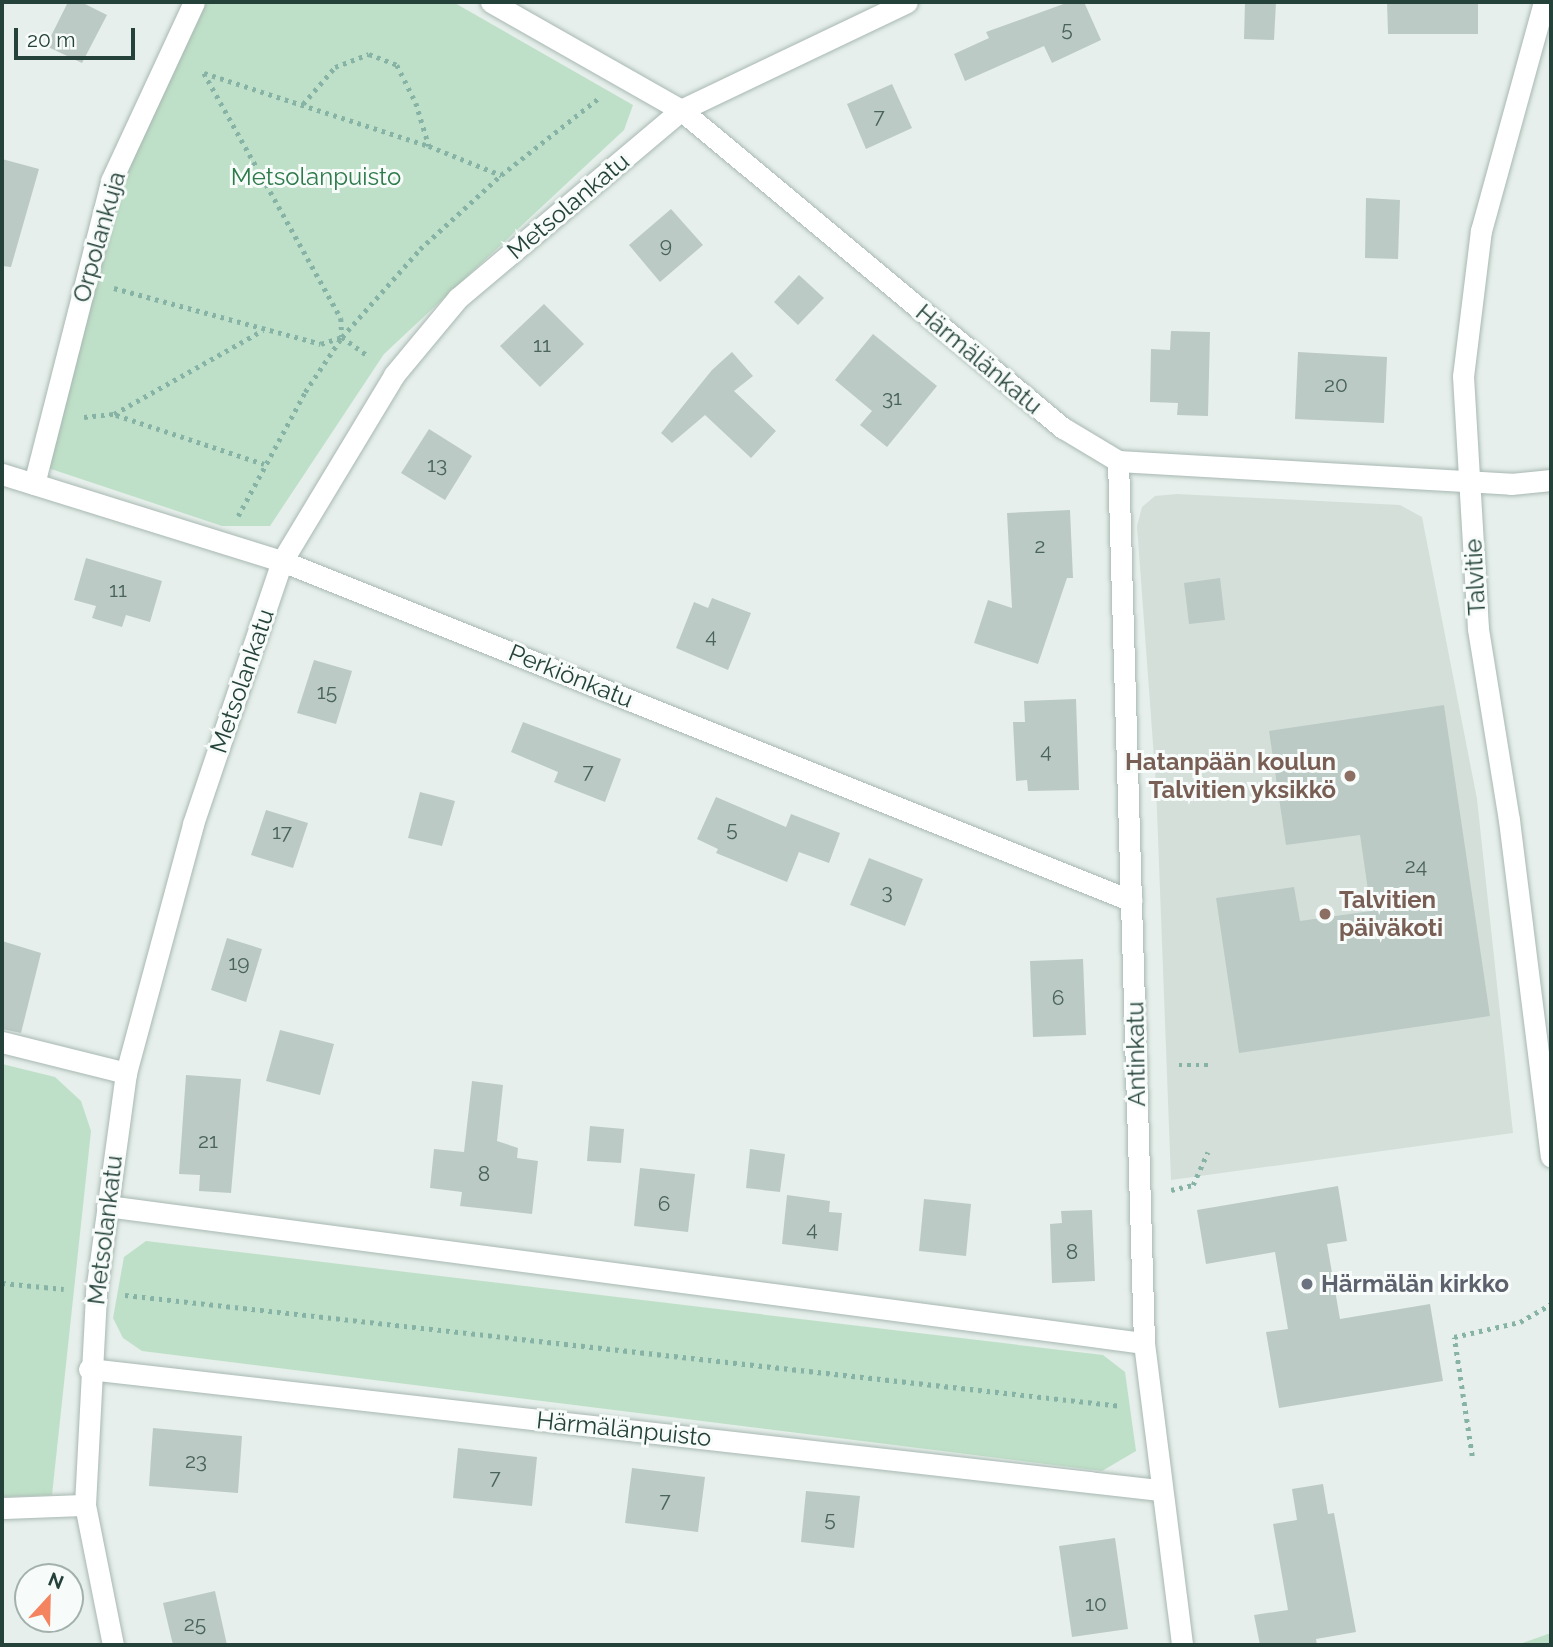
<!DOCTYPE html>
<meta charset="utf-8">
<style>
body{margin:0}
#map{position:relative;width:1553px;height:1647px;overflow:hidden;background:#e6efeb;font-family:Raleway,sans-serif}
div>[style]{position:absolute}
.built>*{inset:0;background:#d4dfda}
.green>*{inset:0;background:#bfe0c8}
.building>*{inset:0;background:#bbcac4}
.path>*{height:4.5px;margin-top:-2.25px;transform-origin:0;background:repeating-linear-gradient(90deg,#86b3a5 0 3.5px,transparent 0 8.5px)}
.roads{filter:drop-shadow(0 0 2px #a8b8b2) drop-shadow(0 0 2px #a8b8b2)}
.minor>*{height:21px;margin:-10.5px;padding:0 10.5px;transform-origin:10.5px;border-radius:10.5px;background:#fff}
.dots>*{width:19px;height:19px;translate:-50% -50%;box-sizing:border-box;border:4px solid #f7fbf9;border-radius:50%}
span{translate:-50% -50%;white-space:nowrap;text-align:center;line-height:1.15;-webkit-text-stroke:6px #f7fbf9;paint-order:stroke}
.number-label{font-size:21px;color:#4a645c}
.number-label span{-webkit-text-stroke-width:0}
.park-label{font-size:24px;color:#2d7a4b}
.street-label{font-size:24px;color:#24423a}
.education-label{font-size:24px;color:#785e54;font-weight:700}
.right{translate:-100% -50%;text-align:right}
.left{translate:0 -50%;text-align:left}
.worship-label{font-size:24px;color:#5b616d;font-weight:700}
.frame{position:absolute;inset:0;border:4px solid #24423a;pointer-events:none}
.north{position:absolute;left:14px;top:1563px;width:70px;height:70px;box-sizing:border-box;background:#f7fbf9;border:2px solid #a3b1ad;border-radius:50%;rotate:22deg;font-size:19px;font-weight:700;line-height:28px;text-align:center;color:#24423a}
.north::after{content:'';display:block;margin:auto;width:24px;height:32px;background:#f4845f;clip-path:polygon(50% 0,100% 100%,50% 72%,0 100%)}
.scale{position:absolute;left:14px;top:28px;width:121px;height:32px;box-sizing:border-box;border:4px solid #24423a;border-top:0;padding-left:9px;font-size:21px;line-height:24px;white-space:nowrap;color:#24423a;-webkit-text-stroke:5px #f7fbf9;paint-order:stroke}
</style>
<div id="map">
<div class="built">
<div style="clip-path:polygon(1177px 494px,1400px 505px,1422px 517px,1477px 799px,1513px 1133px,1171px 1180px,1156px 785px,1137px 526px,1142px 507px,1155px 496px)"></div>
</div>
<div class="green">
<div style="clip-path:polygon(205px 2px,453px 2px,633px 105px,624px 130px,384px 354px,270px 526px,222px 526px,45px 467px,121px 186px)"></div>
<div style="clip-path:polygon(2px 1064px,55px 1077px,81px 1101px,91px 1131px,52px 1495px,2px 1497px)"></div>
<div style="clip-path:polygon(146px 1241px,1103px 1355px,1125px 1372px,1136px 1451px,1102px 1471px,142px 1351px,123px 1338px,113px 1318px,124px 1257px)"></div>
<div style="clip-path:polygon(1551px 1633px,1551px 1645px,1517px 1645px)"></div>
</div>
<div class="building">
<div style="clip-path:polygon(68px 2px,81px 2px,107px 15px,82px 63px,46px 46px)"></div>
<div style="clip-path:polygon(1069px 2px,1084px 2px,1101px 40px,1052px 63px,1044px 46px,965px 81px,954px 54px,989px 38px,986px 32px)"></div>
<div style="clip-path:polygon(1245px 2px,1276px 2px,1274px 40px,1244px 39px)"></div>
<div style="clip-path:polygon(1387px 2px,1478px 2px,1478px 34px,1388px 34px)"></div>
<div style="clip-path:polygon(892px 84px,912px 128px,866px 149px,847px 104px)"></div>
<div style="clip-path:polygon(2px 159px,39px 169px,11px 267px,2px 266px)"></div>
<div style="clip-path:polygon(1366px 198px,1400px 200px,1398px 259px,1365px 258px)"></div>
<div style="clip-path:polygon(671px 209px,703px 245px,660px 282px,629px 245px)"></div>
<div style="clip-path:polygon(799px 275px,824px 298px,798px 325px,774px 302px)"></div>
<div style="clip-path:polygon(544px 304px,584px 344px,540px 387px,500px 346px)"></div>
<div style="clip-path:polygon(1171px 331px,1210px 332px,1208px 416px,1177px 415px,1178px 403px,1150px 402px,1151px 349px,1170px 350px)"></div>
<div style="clip-path:polygon(873px 334px,937px 386px,887px 447px,860px 425px,872px 411px,835px 380px)"></div>
<div style="clip-path:polygon(732px 352px,753px 376px,734px 391px,776px 431px,751px 458px,705px 415px,672px 443px,661px 433px,712px 370px)"></div>
<div style="clip-path:polygon(1298px 352px,1387px 357px,1384px 423px,1295px 419px)"></div>
<div style="clip-path:polygon(429px 429px,472px 456px,445px 500px,401px 473px)"></div>
<div style="clip-path:polygon(1070px 510px,1073px 578px,1067px 578px,1038px 664px,974px 643px,988px 600px,1012px 608px,1007px 513px)"></div>
<div style="clip-path:polygon(86px 558px,162px 581px,150px 622px,126px 615px,122px 627px,92px 618px,96px 606px,74px 600px)"></div>
<div style="clip-path:polygon(1220px 578px,1225px 620px,1189px 624px,1184px 583px)"></div>
<div style="clip-path:polygon(712px 598px,751px 613px,728px 670px,676px 648px,694px 602px,708px 608px)"></div>
<div style="clip-path:polygon(314px 660px,352px 671px,336px 724px,297px 713px)"></div>
<div style="clip-path:polygon(1076px 699px,1079px 790px,1028px 791px,1027px 780px,1016px 781px,1013px 722px,1025px 722px,1024px 701px)"></div>
<div style="clip-path:polygon(1444px 705px,1490px 1016px,1239px 1053px,1216px 898px,1294px 887px,1300px 921px,1371px 911px,1360px 835px,1286px 845px,1269px 731px)"></div>
<div style="clip-path:polygon(523px 722px,621px 759px,605px 802px,554px 782px,558px 772px,511px 752px)"></div>
<div style="clip-path:polygon(420px 792px,455px 801px,442px 846px,408px 838px)"></div>
<div style="clip-path:polygon(716px 797px,786px 827px,791px 814px,840px 833px,829px 863px,799px 852px,787px 882px,716px 853px,718px 849px,697px 839px)"></div>
<div style="clip-path:polygon(266px 810px,308px 823px,293px 868px,251px 855px)"></div>
<div style="clip-path:polygon(869px 858px,923px 879px,905px 926px,850px 905px)"></div>
<div style="clip-path:polygon(227px 938px,262px 949px,246px 1002px,211px 990px)"></div>
<div style="clip-path:polygon(2px 941px,41px 953px,21px 1033px,2px 1029px)"></div>
<div style="clip-path:polygon(1083px 959px,1086px 1035px,1033px 1037px,1030px 961px)"></div>
<div style="clip-path:polygon(280px 1030px,334px 1044px,320px 1095px,266px 1081px)"></div>
<div style="clip-path:polygon(186px 1075px,241px 1079px,231px 1193px,199px 1191px,200px 1175px,179px 1174px)"></div>
<div style="clip-path:polygon(472px 1081px,503px 1085px,497px 1141px,518px 1148px,517px 1158px,538px 1161px,532px 1214px,460px 1206px,462px 1192px,430px 1188px,434px 1149px,464px 1152px)"></div>
<div style="clip-path:polygon(590px 1126px,624px 1129px,621px 1163px,587px 1161px)"></div>
<div style="clip-path:polygon(750px 1149px,785px 1154px,780px 1192px,746px 1188px)"></div>
<div style="clip-path:polygon(640px 1168px,695px 1174px,688px 1232px,634px 1226px)"></div>
<div style="clip-path:polygon(1338px 1186px,1347px 1241px,1327px 1244px,1340px 1319px,1430px 1304px,1443px 1381px,1279px 1408px,1266px 1332px,1288px 1329px,1275px 1252px,1206px 1264px,1197px 1210px)"></div>
<div style="clip-path:polygon(787px 1195px,830px 1201px,829px 1212px,842px 1213px,838px 1251px,782px 1244px)"></div>
<div style="clip-path:polygon(924px 1199px,971px 1204px,966px 1256px,919px 1251px)"></div>
<div style="clip-path:polygon(1092px 1210px,1095px 1281px,1052px 1283px,1050px 1224px,1062px 1223px,1061px 1211px)"></div>
<div style="clip-path:polygon(153px 1428px,242px 1436px,238px 1493px,149px 1486px)"></div>
<div style="clip-path:polygon(458px 1448px,537px 1457px,532px 1506px,453px 1498px)"></div>
<div style="clip-path:polygon(632px 1468px,705px 1477px,698px 1532px,625px 1523px)"></div>
<div style="clip-path:polygon(1323px 1484px,1328px 1514px,1334px 1513px,1356px 1632px,1316px 1639px,1317px 1645px,1260px 1645px,1254px 1615px,1288px 1610px,1273px 1524px,1297px 1520px,1292px 1489px)"></div>
<div style="clip-path:polygon(806px 1491px,860px 1496px,854px 1548px,801px 1542px)"></div>
<div style="clip-path:polygon(1115px 1538px,1128px 1629px,1072px 1637px,1059px 1546px)"></div>
<div style="clip-path:polygon(215px 1591px,227px 1645px,173px 1645px,163px 1603px)"></div>
</div>
<div class="path">
<div style="left:204px;top:73px;width:281px;rotate:60.8deg"></div>
<div style="left:341px;top:318px;width:19px;rotate:87deg"></div>
<div style="left:342px;top:337px;width:32px;rotate:36deg"></div>
<div style="left:204px;top:73px;width:237px;rotate:18deg"></div>
<div style="left:429px;top:146px;width:78px;rotate:21.9deg"></div>
<div style="left:303px;top:104px;width:49px;rotate:-49.1deg"></div>
<div style="left:335px;top:67px;width:36px;rotate:-21deg"></div>
<div style="left:369px;top:54px;width:30px;rotate:21deg"></div>
<div style="left:397px;top:65px;width:42px;rotate:63.4deg"></div>
<div style="left:416px;top:103px;width:45px;rotate:73.2deg"></div>
<div style="left:114px;top:288px;width:214px;rotate:15.1deg"></div>
<div style="left:321px;top:344px;width:22px;rotate:-18deg"></div>
<div style="left:116px;top:415px;width:156px;rotate:18.3deg"></div>
<div style="left:84px;top:417px;width:30px;rotate:-6deg"></div>
<div style="left:114px;top:414px;width:171px;rotate:-29.4deg"></div>
<div style="left:238px;top:516px;width:141px;rotate:-61.6deg"></div>
<div style="left:305px;top:392px;width:66px;rotate:-56.1deg"></div>
<div style="left:342px;top:337px;width:118px;rotate:-48.4deg"></div>
<div style="left:420px;top:249px;width:110px;rotate:-42.4deg"></div>
<div style="left:501px;top:175px;width:125px;rotate:-38.2deg"></div>
<div style="left:1179px;top:1065px;width:33px"></div>
<div style="left:1171px;top:1190px;width:23px;rotate:-13deg"></div>
<div style="left:1193px;top:1185px;width:36px;rotate:-66deg"></div>
<div style="left:2px;top:1283px;width:62px;rotate:5.5deg"></div>
<div style="left:125px;top:1295px;width:1003px;rotate:6.35deg"></div>
<div style="left:1472px;top:1456px;width:120px;rotate:-98.6deg"></div>
<div style="left:1454px;top:1337px;width:68px;rotate:-12.8deg"></div>
<div style="left:1520px;top:1322px;width:36px;rotate:-30deg"></div>
</div>
<div class="roads">
<div class="minor">
<div style="left:491px;top:2px;width:219px;rotate:29.6deg"></div>
<div style="left:681px;top:110px;width:497px;rotate:39.8deg"></div>
<div style="left:1063px;top:428px;width:64px;rotate:31deg"></div>
<div style="left:1118px;top:461px;width:394px;rotate:3.3deg"></div>
<div style="left:1511px;top:484px;width:40px;rotate:-5.7deg"></div>
<div style="left:1544px;top:2px;width:237px;rotate:105.4deg"></div>
<div style="left:1481px;top:230px;width:147px;rotate:97deg"></div>
<div style="left:1463px;top:376px;width:253px;rotate:86.6deg"></div>
<div style="left:1478px;top:629px;width:193px;rotate:80.8deg"></div>
<div style="left:1509px;top:820px;width:339px;rotate:82.9deg"></div>
<div style="left:1118px;top:461px;width:882px;rotate:88.31deg"></div>
<div style="left:1144px;top:1343px;width:304px;rotate:82.8deg"></div>
<div style="left:2px;top:474px;width:293px;rotate:17.3deg"></div>
<div style="left:282px;top:561px;width:915px;rotate:21.8deg"></div>
<div style="left:34px;top:484px;width:313px;rotate:-75.7deg"></div>
<div style="left:111px;top:181px;width:197px;rotate:-65.1deg"></div>
<div style="left:2px;top:1042px;width:128px;rotate:14deg"></div>
<div style="left:107px;top:1206px;width:1046px;rotate:7.53deg"></div>
<div style="left:89px;top:1369px;width:1078px;rotate:6.45deg"></div>
<div style="left:2px;top:1508px;width:83px;rotate:-2.1deg"></div>
<div style="left:113px;top:1645px;width:143px;rotate:-101.3deg"></div>
<div style="left:85px;top:1505px;width:213px;rotate:-87deg"></div>
<div style="left:96px;top:1292px;width:221px;rotate:-82.2deg"></div>
<div style="left:126px;top:1073px;width:258px;rotate:-74.9deg"></div>
<div style="left:193px;top:824px;width:278px;rotate:-71.3deg"></div>
<div style="left:282px;top:561px;width:217px;rotate:-58.9deg"></div>
<div style="left:394px;top:375px;width:100px;rotate:-50.3deg"></div>
<div style="left:458px;top:298px;width:292px;rotate:-40.1deg"></div>
<div style="left:681px;top:110px;width:250px;rotate:-25.5deg"></div>
</div>
</div>
<div class="dots">
<div style="left:1350px;top:776px;background:#8d6e63"></div>
<div style="left:1325px;top:914px;background:#8d6e63"></div>
<div style="left:1307px;top:1284px;background:#6b7280"></div>
</div>
<div class="number-label">
<span style="left:1067px;top:29px">5</span>
<span style="left:879px;top:116px">7</span>
<span style="left:666px;top:245px">9</span>
<span style="left:542px;top:345px">11</span>
<span style="left:1336px;top:385px">20</span>
<span style="left:892px;top:398px">31</span>
<span style="left:437px;top:465px">13</span>
<span style="left:1040px;top:546px">2</span>
<span style="left:118px;top:590px">11</span>
<span style="left:711px;top:636px">4</span>
<span style="left:327px;top:692px">15</span>
<span style="left:1046px;top:751px">4</span>
<span style="left:588px;top:771px">7</span>
<span style="left:732px;top:829px">5</span>
<span style="left:282px;top:832px">17</span>
<span style="left:1416px;top:866px">24</span>
<span style="left:887px;top:892px">3</span>
<span style="left:239px;top:963px">19</span>
<span style="left:1058px;top:998px">6</span>
<span style="left:208px;top:1141px">21</span>
<span style="left:484px;top:1174px">8</span>
<span style="left:664px;top:1204px">6</span>
<span style="left:812px;top:1229px">4</span>
<span style="left:1072px;top:1252px">8</span>
<span style="left:196px;top:1461px">23</span>
<span style="left:495px;top:1477px">7</span>
<span style="left:665px;top:1500px">7</span>
<span style="left:830px;top:1519px">5</span>
<span style="left:1096px;top:1604px">10</span>
<span style="left:195px;top:1624px">25</span>
</div>
<div class="park-label">
<span style="left:316px;top:177px">Metsolanpuisto</span>
</div>
<div class="street-label">
<span style="left:568px;top:206px;rotate:-40deg">Metsolankatu</span>
<span style="left:99px;top:237px;rotate:-74deg">Orpolankuja</span>
<span style="left:979px;top:359px;rotate:40deg">Härmälänkatu</span>
<span style="left:1475px;top:577px;rotate:-93deg">Talvitie</span>
<span style="left:571px;top:676px;rotate:22deg">Perkiönkatu</span>
<span style="left:242px;top:681px;rotate:-71deg">Metsolankatu</span>
<span style="left:1136px;top:1054px;rotate:-91deg">Antinkatu</span>
<span style="left:105px;top:1230px;rotate:-83deg">Metsolankatu</span>
<span style="left:624px;top:1429px;rotate:6deg">Härmälänpuisto</span>
</div>
<div class="education-label">
<span class="right" style="left:1336px;top:776px">Hatanpään koulun<br>Talvitien yksikkö</span>
<span class="left" style="left:1339px;top:914px">Talvitien<br>päiväkoti</span>
</div>
<div class="worship-label">
<span class="left" style="left:1321px;top:1284px">Härmälän kirkko</span>
</div>
<div class="frame"></div>
<div class="north">N</div>
<div class="scale">20 m</div>
</div>
